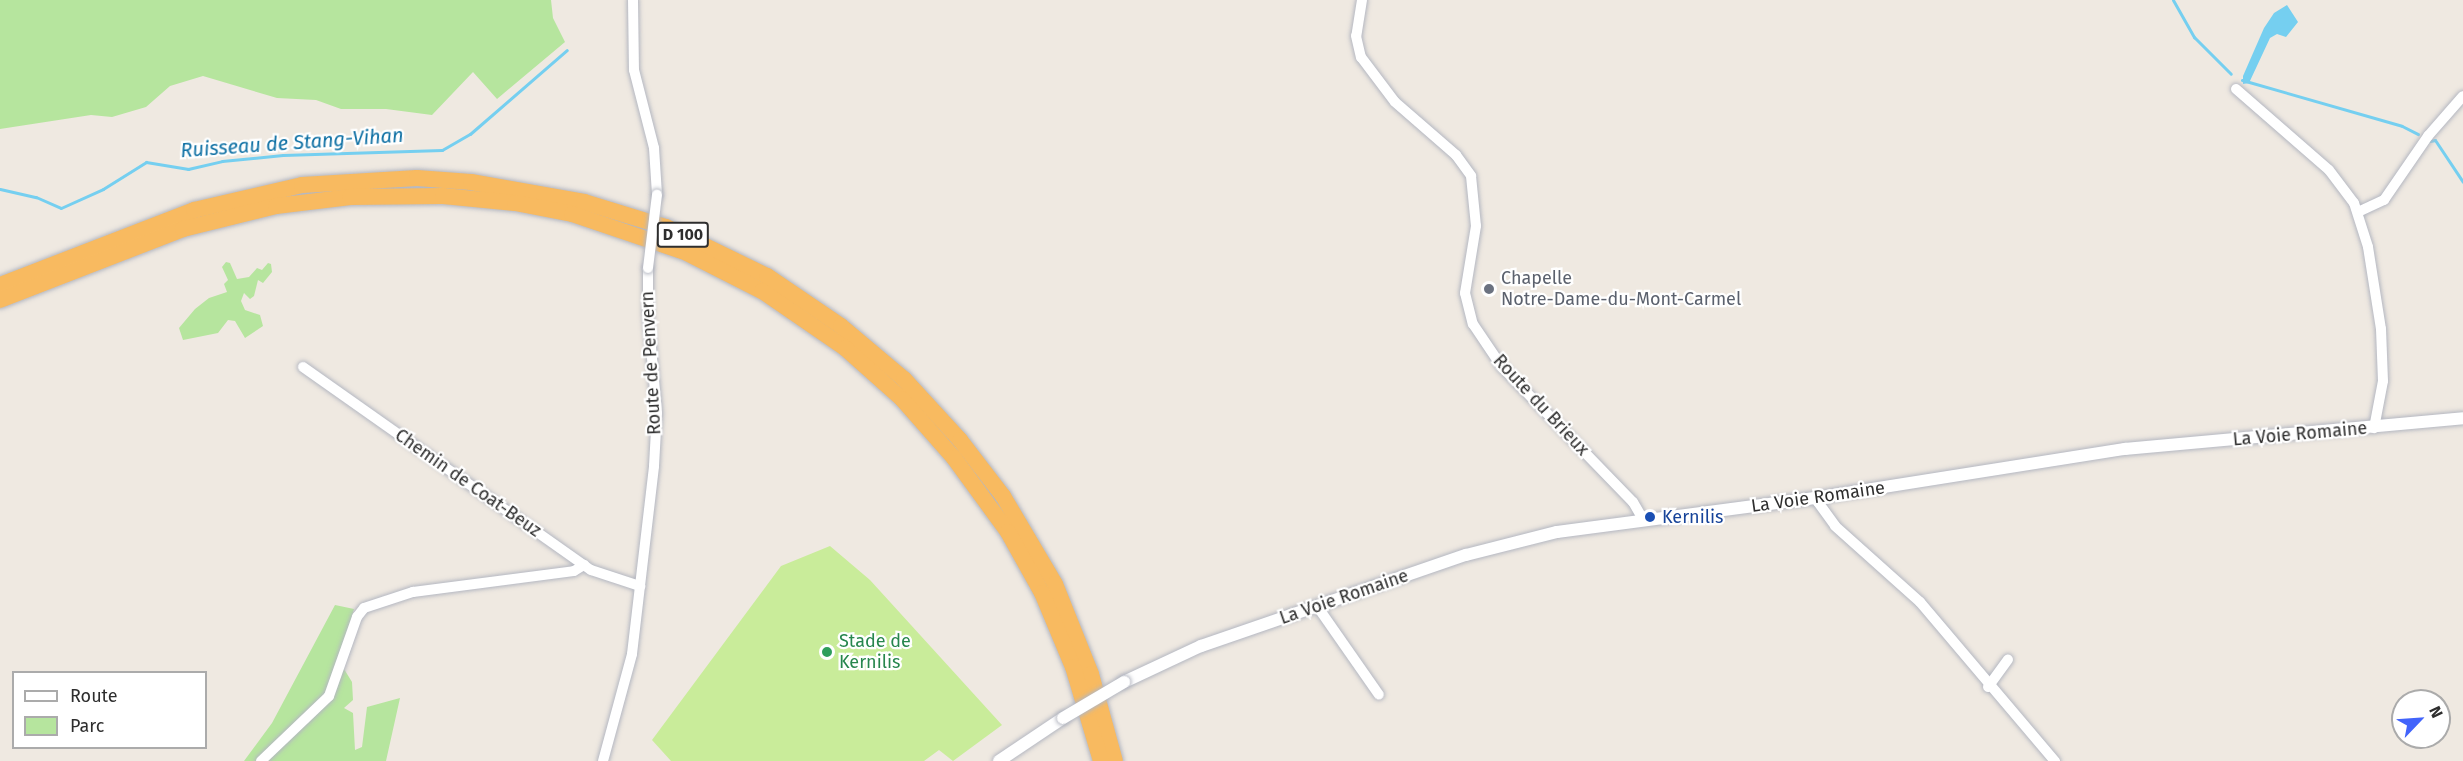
<!DOCTYPE html>
<style>
body{margin:0}
#map{position:relative;width:2463px;height:761px;overflow:hidden;background:#efe9e1;font-family:"Fira Sans",sans-serif}
div>[style]{position:absolute}
.green>*{inset:0;background:#b6e59e}
.pitch>*{inset:0;background:#c9ec9a}
.water>*{inset:0;background:#75cff0}
.stream>*{height:3px;margin:-1.5px;padding:0 1.5px;transform-origin:1.5px;border-radius:1.5px;background:#75cff0}
.roads{filter:drop-shadow(0 0 2px #b4b7c1) drop-shadow(0 0 2px #b4b7c1)}
.minor>*{height:10px;margin:-5px;padding:0 5px;transform-origin:5px;border-radius:5px;background:#fff}
.tertiary>*{height:12px;margin:-6px;padding:0 6px;transform-origin:6px;border-radius:6px;background:#fff}
.trunk>*{height:16px;margin:-8px;padding:0 8px;transform-origin:8px;border-radius:8px;background:#f8ba60}
.bridges{filter:drop-shadow(0 0 2px #b4b7c1) drop-shadow(0 0 2px #b4b7c1)}
.minor-bridge>*{height:10px;margin:-5px;padding:0 5px;transform-origin:5px;border-radius:5px;background:#fff}
.tertiary-bridge>*{height:12px;margin:-6px;padding:0 6px;transform-origin:6px;border-radius:6px;background:#fff}
.dots>*{width:16px;height:16px;translate:-50% -50%;box-sizing:border-box;border:3px solid #fff;border-radius:50%}
span{translate:-50% -50%;white-space:nowrap;text-align:center;line-height:1.15;-webkit-text-stroke:4.5px #fff;paint-order:stroke}
.shield-label span{padding:2px 4px;background:#fff;border:2px solid;border-radius:4px;-webkit-text-stroke-width:0}
.shield-label{font-size:16px;color:#2e2e2e;font-weight:700}
.worship-label{font-size:18px;color:#5b616d}
.left{translate:0 -50%;text-align:left}
.street-label{font-size:18px;color:#2e2e2e}
.transit-label{font-size:18px;color:#164399}
.leisure-label{font-size:18px;color:#27864d}
.water-label{font-size:20px;color:#0d6fa3;font-style:italic}
.legend{position:absolute;left:12px;top:671px;width:195px;height:78px;box-sizing:border-box;background:#fff;border:2px solid #ababab;margin:0;padding:8px 10px;list-style:none;font-size:18px;color:#2e2e2e}
.legend li{display:flex;align-items:center;gap:12px;height:30px}
.legend b{width:30px;border:2px solid #ababab}
.north{position:absolute;left:2391px;top:689px;width:60px;height:60px;box-sizing:border-box;background:#fff;border:2px solid #ababab;border-radius:50%;rotate:65deg;font-size:16px;font-weight:700;line-height:24px;text-align:center;color:#2e2e2e}
.north::after{content:'';display:block;margin:auto;width:21px;height:27px;background:#4264fb;clip-path:polygon(50% 0,100% 100%,50% 72%,0 100%)}
</style>
<div id="map">
<div class="green">
<div style="clip-path:polygon(0 0,551px 0,553px 18px,565px 42px,497px 99px,473px 72px,432px 115px,386px 109px,341px 109px,316px 100px,277px 98px,203px 76px,170px 86px,146px 107px,112px 117px,91px 115px,0 129px)"></div>
<div style="clip-path:polygon(226px 262px,230px 263px,237px 279px,249px 277px,257px 268px,262px 270px,268px 263px,271px 264px,272px 272px,263px 283px,258px 280px,254px 296px,250px 299px,244px 293px,241px 301px,245px 310px,260px 315px,263px 326px,245px 338px,235px 321px,228px 320px,218px 333px,183px 340px,179px 328px,195px 309px,209px 298px,227px 292px,224px 284px,228px 280px,222px 267px)"></div>
<div style="clip-path:polygon(335px 605px,354px 609px,342px 651px,344px 669px,352px 682px,353px 700px,344px 708px,353px 713px,355px 750px,362px 747px,367px 707px,400px 698px,386px 761px,244px 761px,272px 723px)"></div>
</div>
<div class="pitch">
<div style="clip-path:polygon(830px 546px,870px 580px,1002px 725px,953px 761px,939px 750px,924px 761px,671px 761px,652px 740px,781px 566px)"></div>
</div>
<div class="water">
<div style="clip-path:polygon(2287px 5px,2298px 22px,2286px 37px,2277px 34px,2270px 38px,2249px 83px,2243px 84px,2243px 76px,2264px 28px,2274px 13px)"></div>
</div>
<div class="stream">
<div style="left:2173px;top:0;width:43px;rotate:60.4deg"></div>
<div style="left:2194px;top:37px;width:52px;rotate:45deg"></div>
<div style="left:2242px;top:80px;width:166px;rotate:16deg"></div>
<div style="left:2402px;top:126px;width:18px;rotate:27deg"></div>
<div style="left:2430px;top:141px;width:5px;rotate:-11deg"></div>
<div style="left:2435px;top:140px;width:50px;rotate:56.3deg"></div>
<div style="left:0;top:189px;width:37px;rotate:13deg"></div>
<div style="left:36px;top:197px;width:27px;rotate:24deg"></div>
<div style="left:61px;top:208px;width:46px;rotate:-24.3deg"></div>
<div style="left:103px;top:189px;width:51px;rotate:-32.1deg"></div>
<div style="left:146px;top:162px;width:43px;rotate:9.5deg"></div>
<div style="left:188px;top:169px;width:35px;rotate:-13deg"></div>
<div style="left:222px;top:161px;width:61px;rotate:-5.6deg"></div>
<div style="left:283px;top:155px;width:159px;rotate:-1.8deg"></div>
<div style="left:442px;top:150px;width:32px;rotate:-30deg"></div>
<div style="left:470px;top:134px;width:128px;rotate:-40.9deg"></div>
</div>
<div class="roads">
<div class="minor">
<div style="left:633px;top:0;width:70px;rotate:89.2deg"></div>
<div style="left:634px;top:70px;width:81px;rotate:75.6deg"></div>
<div style="left:654px;top:148px;width:47px;rotate:86.3deg"></div>
<div style="left:1362px;top:0;width:36px;rotate:99deg"></div>
<div style="left:1356px;top:36px;width:22px;rotate:77deg"></div>
<div style="left:1361px;top:57px;width:56px;rotate:52.9deg"></div>
<div style="left:1395px;top:102px;width:81px;rotate:41deg"></div>
<div style="left:1456px;top:155px;width:26px;rotate:54deg"></div>
<div style="left:1471px;top:176px;width:50px;rotate:84.3deg"></div>
<div style="left:1476px;top:226px;width:68px;rotate:99.3deg"></div>
<div style="left:1465px;top:293px;width:32px;rotate:76deg"></div>
<div style="left:1473px;top:324px;width:52px;rotate:56deg"></div>
<div style="left:1502px;top:367px;width:188px;rotate:45.9deg"></div>
<div style="left:1633px;top:502px;width:22px;rotate:60deg"></div>
<div style="left:2236px;top:89px;width:123px;rotate:41.1deg"></div>
<div style="left:2329px;top:170px;width:41px;rotate:52.9deg"></div>
<div style="left:2354px;top:203px;width:46px;rotate:72.3deg"></div>
<div style="left:2368px;top:247px;width:83px;rotate:81deg"></div>
<div style="left:2381px;top:329px;width:52px;rotate:87.8deg"></div>
<div style="left:2383px;top:381px;width:48px;rotate:100.8deg"></div>
<div style="left:2358px;top:212px;width:29px;rotate:-25deg"></div>
<div style="left:2384px;top:200px;width:78px;rotate:-55.5deg"></div>
<div style="left:2428px;top:136px;width:53px;rotate:-48.8deg"></div>
<div style="left:303px;top:367px;width:352px;rotate:35.2deg"></div>
<div style="left:591px;top:570px;width:52px;rotate:18.1deg"></div>
<div style="left:1815px;top:498px;width:34px;rotate:54deg"></div>
<div style="left:1835px;top:526px;width:114px;rotate:41.8deg"></div>
<div style="left:1920px;top:602px;width:209px;rotate:49.7deg"></div>
<div style="left:1317px;top:606px;width:108px;rotate:55.1deg"></div>
<div style="left:1988px;top:687px;width:34px;rotate:-54deg"></div>
<div style="left:261px;top:761px;width:94px;rotate:-43.7deg"></div>
<div style="left:329px;top:696px;width:84px;rotate:-70.5deg"></div>
<div style="left:357px;top:617px;width:11px;rotate:-52deg"></div>
<div style="left:364px;top:608px;width:52px;rotate:-18.1deg"></div>
<div style="left:413px;top:592px;width:162px;rotate:-7.4deg"></div>
<div style="left:574px;top:571px;width:12px;rotate:-31deg"></div>
<div style="left:603px;top:761px;width:111px;rotate:-74.8deg"></div>
<div style="left:632px;top:654px;width:189px;rotate:-83.3deg"></div>
<div style="left:654px;top:466px;width:53px;rotate:-86.8deg"></div>
<div style="left:657px;top:413px;width:98px;rotate:-95.2deg"></div>
<div style="left:648px;top:315px;width:47px;rotate:-90deg"></div>
</div>
<div class="tertiary">
<div style="left:1124px;top:682px;width:85px;rotate:-25.1deg"></div>
<div style="left:1201px;top:646px;width:280px;rotate:-19deg"></div>
<div style="left:1466px;top:555px;width:94px;rotate:-14.2deg"></div>
<div style="left:1557px;top:532px;width:260px;rotate:-7.5deg"></div>
<div style="left:1815px;top:498px;width:314px;rotate:-9deg"></div>
<div style="left:2125px;top:449px;width:339px;rotate:-5.2deg"></div>
<div style="left:999px;top:761px;width:77px;rotate:-33.9deg"></div>
</div>
<div class="trunk">
<div style="left:0;top:285px;width:208px;rotate:-21.1deg"></div>
<div style="left:194px;top:210px;width:111px;rotate:-13deg"></div>
<div style="left:302px;top:185px;width:115px;rotate:-3.5deg"></div>
<div style="left:417px;top:178px;width:54px;rotate:4.2deg"></div>
<div style="left:471px;top:182px;width:115px;rotate:10deg"></div>
<div style="left:584px;top:202px;width:86px;rotate:17deg"></div>
<div style="left:666px;top:227px;width:112px;rotate:25.9deg"></div>
<div style="left:767px;top:276px;width:89px;rotate:34deg"></div>
<div style="left:841px;top:326px;width:82px;rotate:40.1deg"></div>
<div style="left:904px;top:379px;width:83px;rotate:47.4deg"></div>
<div style="left:960px;top:440px;width:71px;rotate:52.5deg"></div>
<div style="left:1003px;top:496px;width:102px;rotate:59.4deg"></div>
<div style="left:1055px;top:584px;width:97px;rotate:68.2deg"></div>
<div style="left:1091px;top:674px;width:90px;rotate:74.6deg"></div>
<div style="left:0;top:300px;width:196px;rotate:-21.2deg"></div>
<div style="left:183px;top:229px;width:96px;rotate:-13.9deg"></div>
<div style="left:276px;top:206px;width:75px;rotate:-6.9deg"></div>
<div style="left:350px;top:197px;width:93px;rotate:-0.6deg"></div>
<div style="left:443px;top:196px;width:72px;rotate:5.6deg"></div>
<div style="left:515px;top:203px;width:58px;rotate:10.9deg"></div>
<div style="left:572px;top:214px;width:121px;rotate:18.7deg"></div>
<div style="left:687px;top:253px;width:84px;rotate:26.9deg"></div>
<div style="left:762px;top:291px;width:101px;rotate:34.5deg"></div>
<div style="left:845px;top:348px;width:76px;rotate:41.8deg"></div>
<div style="left:902px;top:399px;width:79px;rotate:48.6deg"></div>
<div style="left:954px;top:458px;width:92px;rotate:53.9deg"></div>
<div style="left:1008px;top:532px;width:70px;rotate:60.9deg"></div>
<div style="left:1042px;top:593px;width:80px;rotate:67.3deg"></div>
<div style="left:1073px;top:667px;width:98px;rotate:73.4deg"></div>
</div>
</div>
<div class="bridges">
<div class="minor-bridge">
<div style="left:648px;top:268px;width:74px;rotate:-83deg"></div>
</div>
<div class="tertiary-bridge">
<div style="left:1063px;top:718px;width:71px;rotate:-30.5deg"></div>
</div>
</div>
<div class="dots">
<div style="left:1489px;top:289px;background:#6b7280"></div>
<div style="left:1650px;top:517px;background:#1a4fb4"></div>
<div style="left:827px;top:652px;background:#2e9e5b"></div>
</div>
<div class="shield-label">
<span style="left:683px;top:235px">D 100</span>
</div>
<div class="worship-label">
<span class="left" style="left:1501px;top:289px">Chapelle<br>Notre-Dame-du-Mont-Carmel</span>
</div>
<div class="street-label">
<span style="left:651px;top:363px;rotate:-93deg">Route de Penvern</span>
<span style="left:1541px;top:405px;rotate:47deg">Route du Brieux</span>
<span style="left:2300px;top:434px;rotate:-5deg">La Voie Romaine</span>
<span style="left:468px;top:483px;rotate:35deg">Chemin de Coat-Beuz</span>
<span style="left:1818px;top:497px;rotate:-8deg">La Voie Romaine</span>
<span style="left:1344px;top:597px;rotate:-19deg">La Voie Romaine</span>
</div>
<div class="transit-label">
<span class="left" style="left:1662px;top:517px">Kernilis</span>
</div>
<div class="leisure-label">
<span class="left" style="left:839px;top:652px">Stade de<br>Kernilis</span>
</div>
<div class="water-label">
<span style="left:292px;top:143px;rotate:-4deg">Ruisseau de Stang-Vihan</span>
</div>
<ul class="legend">
<li><b style="height:8px;background:#fff"></b>Route</li>
<li><b style="height:16px;background:#b6e59e"></b>Parc</li>
</ul>
<div class="north">N</div>
</div>
